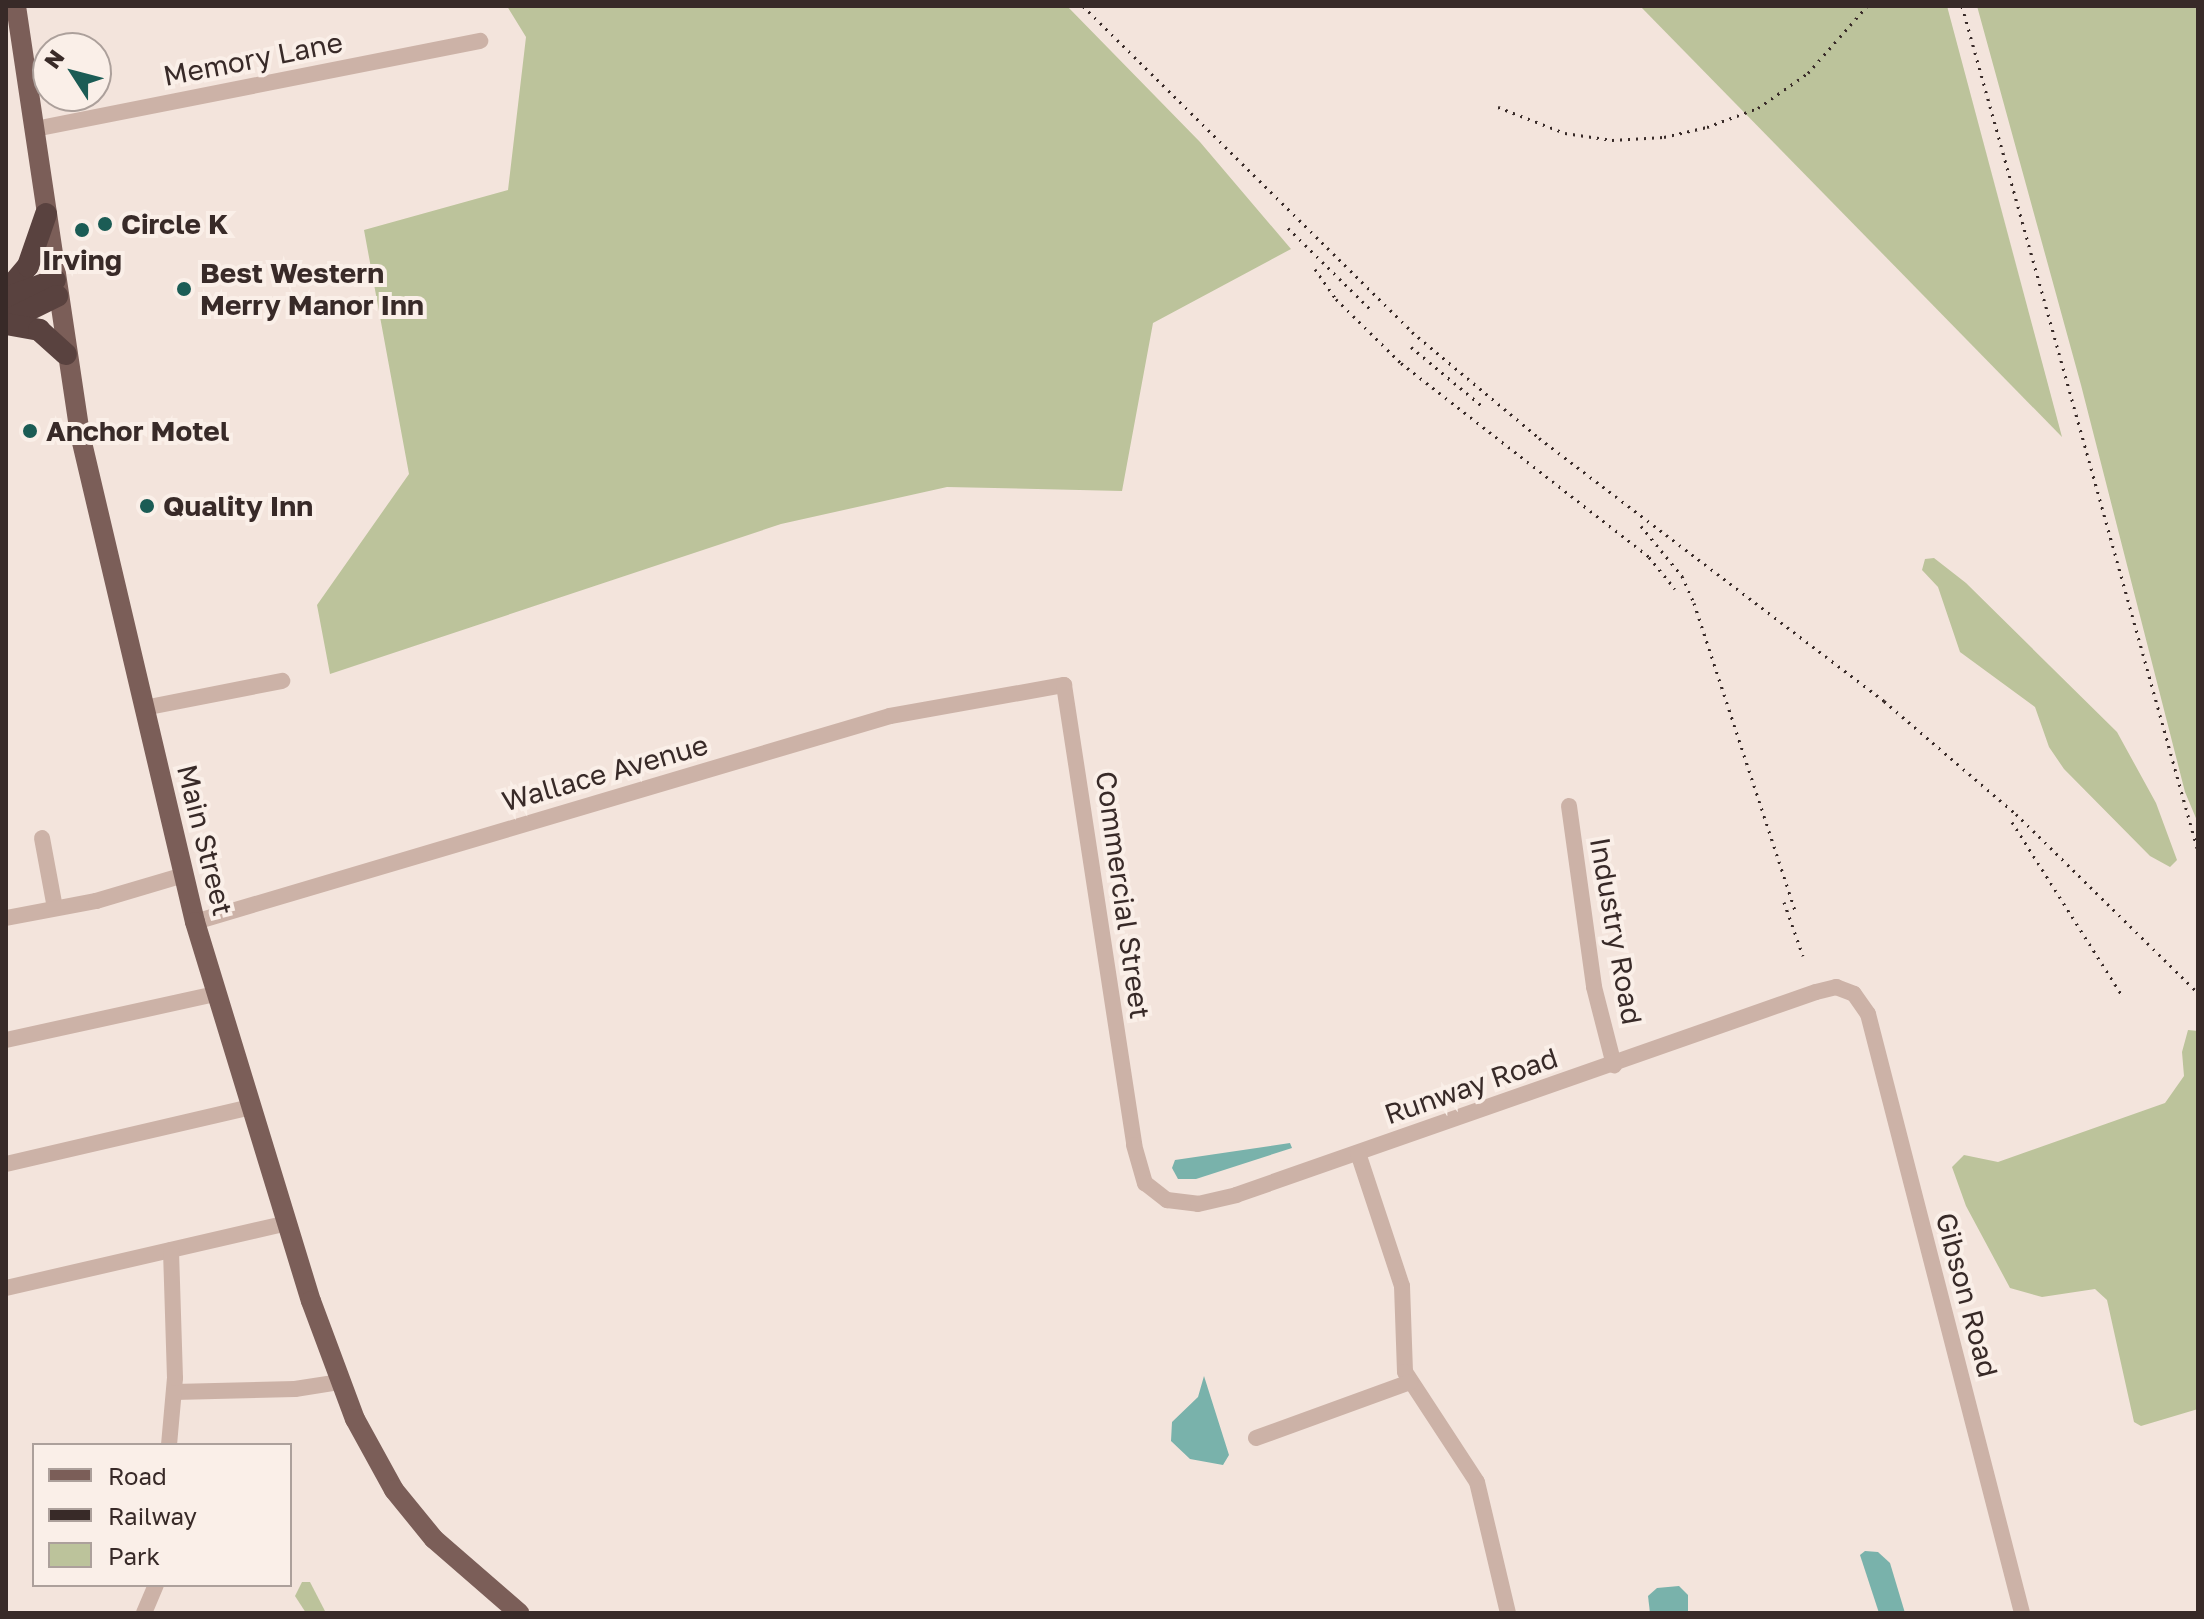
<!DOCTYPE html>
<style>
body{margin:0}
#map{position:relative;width:2204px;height:1619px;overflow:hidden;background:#f3e4dc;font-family:"Golos Text",sans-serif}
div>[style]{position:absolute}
.green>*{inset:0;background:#bcc39b}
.water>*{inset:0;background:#79b2ab}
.minor>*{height:16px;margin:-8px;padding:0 8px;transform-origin:8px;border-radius:8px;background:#ccb2a7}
.major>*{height:20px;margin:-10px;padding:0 10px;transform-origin:10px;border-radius:10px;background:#7b5e58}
.highway>*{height:22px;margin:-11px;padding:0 11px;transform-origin:11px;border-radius:11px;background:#59423f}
.rail>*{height:3px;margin-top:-1.5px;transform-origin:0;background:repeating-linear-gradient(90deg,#382a28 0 2px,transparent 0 8px)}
.dots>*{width:22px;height:22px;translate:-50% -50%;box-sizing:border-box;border:4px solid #faefe8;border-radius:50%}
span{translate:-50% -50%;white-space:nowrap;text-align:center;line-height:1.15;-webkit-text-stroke:8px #faefe8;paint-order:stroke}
.street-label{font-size:28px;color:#382a28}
.poi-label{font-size:28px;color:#382a28;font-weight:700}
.left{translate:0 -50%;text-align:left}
.frame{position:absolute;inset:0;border:8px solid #382a28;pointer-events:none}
.legend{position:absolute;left:32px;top:1443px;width:260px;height:144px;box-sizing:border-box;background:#faefe8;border:2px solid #aca09b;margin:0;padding:10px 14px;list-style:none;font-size:24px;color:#382a28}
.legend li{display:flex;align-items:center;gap:16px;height:40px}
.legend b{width:40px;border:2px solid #aca09b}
.north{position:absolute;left:32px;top:32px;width:80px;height:80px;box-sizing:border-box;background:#faefe8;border:2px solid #aca09b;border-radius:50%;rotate:306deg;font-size:22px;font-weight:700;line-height:32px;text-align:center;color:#382a28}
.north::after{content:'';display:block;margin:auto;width:28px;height:36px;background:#1b5c55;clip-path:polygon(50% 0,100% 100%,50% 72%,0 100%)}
</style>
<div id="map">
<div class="green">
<div style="clip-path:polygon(507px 6px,1067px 6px,1200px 142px,1291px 249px,1153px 323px,1122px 491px,947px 487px,781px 524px,330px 674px,317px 605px,409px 474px,364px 230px,508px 190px,526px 37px)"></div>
<div style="clip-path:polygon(1640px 6px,1947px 6px,2062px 437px)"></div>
<div style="clip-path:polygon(1977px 6px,2198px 6px,2198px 823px,2185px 792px,2081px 385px)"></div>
<div style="clip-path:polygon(1934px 558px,1966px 583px,2117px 732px,2156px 803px,2177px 860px,2170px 867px,2150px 856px,2064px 769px,2049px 747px,2035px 707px,1960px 652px,1938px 587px,1922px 570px,1925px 559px)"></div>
<div style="clip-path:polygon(2188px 1030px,2198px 1031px,2198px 1409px,2141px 1426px,2134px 1422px,2107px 1300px,2095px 1289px,2042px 1297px,2010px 1288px,1966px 1206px,1952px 1167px,1964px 1155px,1998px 1162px,2165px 1103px,2184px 1076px,2182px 1052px)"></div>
<div style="clip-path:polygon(302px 1582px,310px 1582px,326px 1613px,306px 1613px,295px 1596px)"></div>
</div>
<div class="water">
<div style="clip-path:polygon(1290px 1143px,1292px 1148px,1196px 1179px,1178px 1179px,1172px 1168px,1175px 1160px)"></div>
<div style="clip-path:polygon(1204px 1376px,1229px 1455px,1223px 1465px,1190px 1459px,1171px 1441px,1172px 1422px,1198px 1397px)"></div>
<div style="clip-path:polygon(1865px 1551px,1878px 1552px,1890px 1563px,1905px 1613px,1879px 1613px,1860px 1555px)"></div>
<div style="clip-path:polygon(1679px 1586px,1688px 1595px,1688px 1613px,1650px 1613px,1648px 1596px,1657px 1588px)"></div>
</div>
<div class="minor">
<div style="left:35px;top:129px;width:454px;rotate:-11.2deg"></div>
<div style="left:144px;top:708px;width:141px;rotate:-11.1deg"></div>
<div style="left:1569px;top:806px;width:183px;rotate:82.1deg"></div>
<div style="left:1594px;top:987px;width:81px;rotate:75.6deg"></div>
<div style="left:42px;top:838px;width:71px;rotate:79.5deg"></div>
<div style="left:6px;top:918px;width:92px;rotate:-10.7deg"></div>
<div style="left:96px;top:901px;width:92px;rotate:-16.5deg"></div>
<div style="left:195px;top:922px;width:725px;rotate:-16.51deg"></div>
<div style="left:890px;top:716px;width:177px;rotate:-10.1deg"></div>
<div style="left:1064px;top:685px;width:465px;rotate:81.3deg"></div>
<div style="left:1134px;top:1145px;width:40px;rotate:74deg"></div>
<div style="left:1145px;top:1183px;width:28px;rotate:38deg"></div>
<div style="left:1167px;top:1200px;width:31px;rotate:7deg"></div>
<div style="left:1198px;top:1204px;width:39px;rotate:-13deg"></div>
<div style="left:1236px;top:1195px;width:614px;rotate:-19.29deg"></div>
<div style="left:1816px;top:992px;width:21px;rotate:-14deg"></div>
<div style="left:1836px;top:987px;width:19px;rotate:21deg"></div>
<div style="left:1854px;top:994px;width:24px;rotate:55deg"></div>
<div style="left:1868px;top:1014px;width:618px;rotate:75.58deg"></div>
<div style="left:6px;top:1040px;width:214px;rotate:-12.4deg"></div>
<div style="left:1358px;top:1153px;width:140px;rotate:71.7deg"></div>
<div style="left:1402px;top:1286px;width:86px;rotate:88deg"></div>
<div style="left:1405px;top:1372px;width:131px;rotate:56.8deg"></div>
<div style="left:1477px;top:1482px;width:135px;rotate:76.7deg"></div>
<div style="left:6px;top:1164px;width:251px;rotate:-13.1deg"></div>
<div style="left:6px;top:1288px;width:288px;rotate:-13deg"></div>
<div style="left:174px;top:1392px;width:121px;rotate:-1.4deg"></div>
<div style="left:295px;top:1389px;width:46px;rotate:-8.8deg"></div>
<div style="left:1256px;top:1438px;width:164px;rotate:-20deg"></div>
<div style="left:169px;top:1445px;width:67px;rotate:-84.9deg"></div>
<div style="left:175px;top:1378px;width:128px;rotate:-91.8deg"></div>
<div style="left:144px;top:1613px;width:30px;rotate:-67deg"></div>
</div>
<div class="major">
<div style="left:16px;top:6px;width:433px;rotate:81.5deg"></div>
<div style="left:80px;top:434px;width:501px;rotate:76.74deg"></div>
<div style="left:195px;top:922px;width:396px;rotate:73deg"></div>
<div style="left:311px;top:1301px;width:126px;rotate:69.6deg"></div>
<div style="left:355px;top:1419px;width:81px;rotate:61.2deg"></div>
<div style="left:394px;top:1490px;width:63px;rotate:50.8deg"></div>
<div style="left:434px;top:1539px;width:113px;rotate:41deg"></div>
</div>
<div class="highway">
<div style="left:6px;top:292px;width:34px;rotate:-50deg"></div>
<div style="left:28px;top:266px;width:55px;rotate:-70.9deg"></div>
<div style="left:6px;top:298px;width:52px;rotate:-20.2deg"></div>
<div style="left:6px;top:321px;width:57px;rotate:-26.1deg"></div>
<div style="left:6px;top:324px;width:34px;rotate:10deg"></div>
<div style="left:39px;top:330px;width:36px;rotate:42deg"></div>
</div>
<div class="rail">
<div style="left:1083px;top:6px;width:463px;rotate:44.7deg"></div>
<div style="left:1412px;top:332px;width:165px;rotate:39.8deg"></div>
<div style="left:1539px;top:438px;width:434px;rotate:37.3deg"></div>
<div style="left:1884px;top:701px;width:174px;rotate:40.6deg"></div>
<div style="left:2016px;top:814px;width:255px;rotate:44.5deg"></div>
<div style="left:1962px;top:6px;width:877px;rotate:74.4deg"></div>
<div style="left:1498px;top:107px;width:72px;rotate:21.2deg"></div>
<div style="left:1565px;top:133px;width:48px;rotate:8.5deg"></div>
<div style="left:1612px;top:140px;width:52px;rotate:-3.3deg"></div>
<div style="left:1664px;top:137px;width:44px;rotate:-13.1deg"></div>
<div style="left:1707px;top:127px;width:54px;rotate:-20.4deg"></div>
<div style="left:1758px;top:108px;width:61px;rotate:-35deg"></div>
<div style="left:1808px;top:73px;width:89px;rotate:-48.6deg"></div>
<div style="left:1288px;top:228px;width:115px;rotate:44.6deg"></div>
<div style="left:1315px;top:269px;width:37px;rotate:55deg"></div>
<div style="left:1336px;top:299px;width:91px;rotate:44.6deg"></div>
<div style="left:1401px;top:363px;width:315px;rotate:38deg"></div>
<div style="left:1649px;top:557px;width:41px;rotate:50.9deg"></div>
<div style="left:1411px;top:347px;width:92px;rotate:39.7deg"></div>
<div style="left:1641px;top:526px;width:65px;rotate:50.6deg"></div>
<div style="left:1682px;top:576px;width:30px;rotate:66deg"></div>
<div style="left:1694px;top:603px;width:326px;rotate:71.8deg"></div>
<div style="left:2012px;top:822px;width:207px;rotate:57.6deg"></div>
<div style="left:1784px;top:902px;width:57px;rotate:70.6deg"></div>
</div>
<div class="dots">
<div style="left:105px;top:224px;background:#1b5c55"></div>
<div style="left:82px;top:230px;background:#1b5c55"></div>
<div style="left:184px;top:289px;background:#1b5c55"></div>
<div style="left:30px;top:431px;background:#1b5c55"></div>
<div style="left:147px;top:506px;background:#1b5c55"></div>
</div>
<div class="street-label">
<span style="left:253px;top:59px;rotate:-11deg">Memory Lane</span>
<span style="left:605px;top:773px;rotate:-16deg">Wallace Avenue</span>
<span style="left:205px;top:840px;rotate:76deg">Main Street</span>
<span style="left:1123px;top:895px;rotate:82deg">Commercial Street</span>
<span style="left:1616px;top:931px;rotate:80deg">Industry Road</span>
<span style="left:1471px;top:1086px;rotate:-19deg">Runway Road</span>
<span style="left:1967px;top:1295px;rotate:75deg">Gibson Road</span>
</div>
<div class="poi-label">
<span class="left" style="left:121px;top:224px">Circle K</span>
<span style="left:82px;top:260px">Irving</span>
<span class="left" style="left:200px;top:289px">Best Western<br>Merry Manor Inn</span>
<span class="left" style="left:46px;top:431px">Anchor Motel</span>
<span class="left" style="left:163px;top:506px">Quality Inn</span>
</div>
<div class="frame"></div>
<ul class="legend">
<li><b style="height:10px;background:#7b5e58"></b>Road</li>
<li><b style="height:10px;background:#382a28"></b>Railway</li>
<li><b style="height:22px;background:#bcc39b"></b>Park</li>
</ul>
<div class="north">N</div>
</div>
